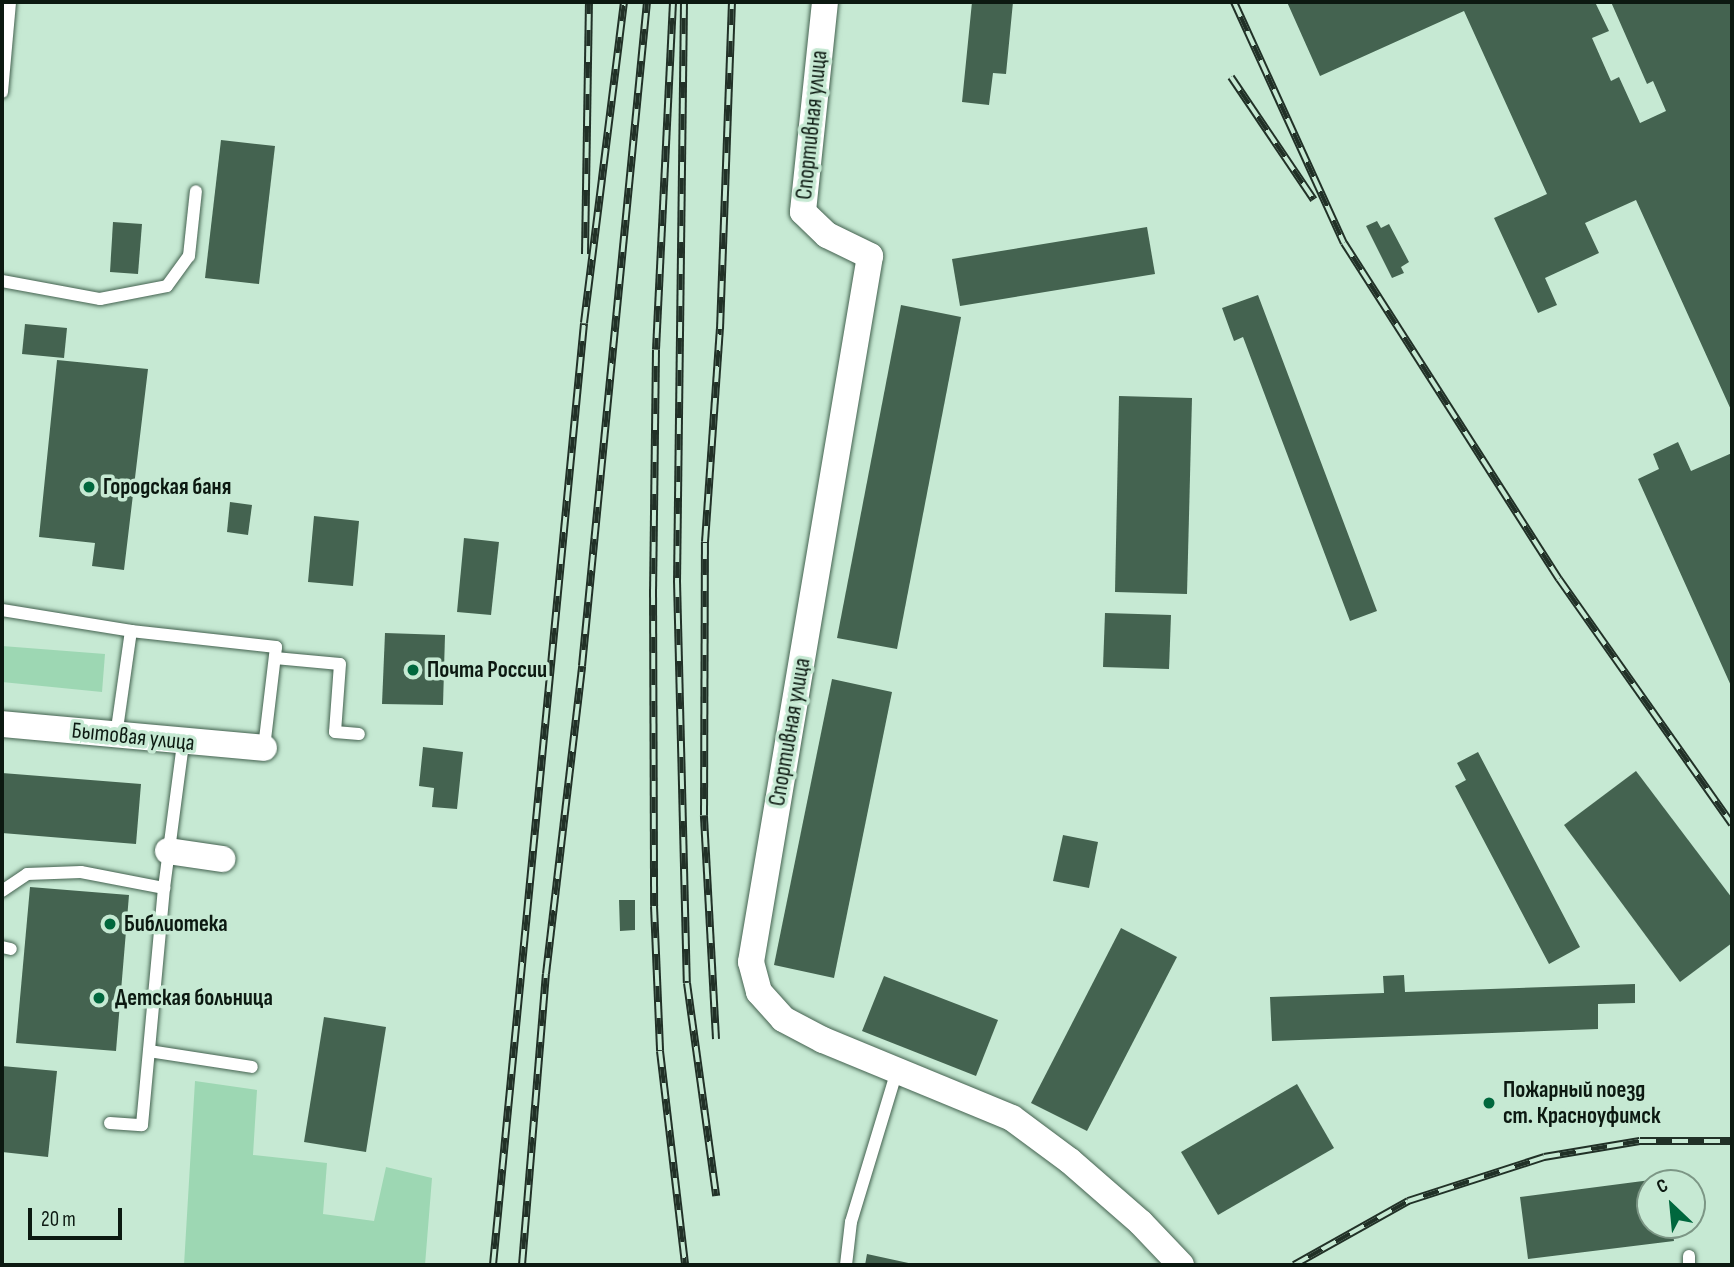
<!DOCTYPE html>
<meta charset="utf-8">
<style>
body{margin:0}
#map{position:relative;width:1734px;height:1267px;overflow:hidden;background:#c6e9d3;font-family:"Sofia Sans Condensed",sans-serif}
div>[style]{position:absolute}
.green>*{inset:0;background:#9dd7b3}
.building>*{inset:0;background:#446350}
.roads{filter:drop-shadow(0 0 2px #446250) drop-shadow(0 0 2px #446250)}
.service>*{height:12px;margin:-6px;padding:0 6px;transform-origin:6px;border-radius:6px;background:#fff}
.minor>*{height:26px;margin:-13px;padding:0 13px;transform-origin:13px;border-radius:13px;background:#fff}
.rail>*{height:8px;margin-top:-4px;transform-origin:0;background:repeating-linear-gradient(90deg,#c6e9d3 0 16px,#213127 0 32px);box-sizing:border-box;border-block:2px solid #213127}
.dots>*{width:19px;height:19px;translate:-50% -50%;box-sizing:border-box;border:4px solid #c6e9d3;border-radius:50%}
span{translate:-50% -50%;white-space:nowrap;text-align:center;line-height:1.15;-webkit-text-stroke:7px #c6e9d3;paint-order:stroke}
.street-label{font-size:23px;color:#0c1911}
.poi-label{font-size:23px;color:#0c1911;font-weight:700}
.left{translate:0 -50%;text-align:left}
.frame{position:absolute;inset:0;border:4px solid #0c1911;pointer-events:none}
.north{position:absolute;left:1636px;top:1169px;width:70px;height:70px;box-sizing:border-box;background:#c6e9d3;border:2px solid #7c9685;border-radius:50%;rotate:334deg;font-size:19px;font-weight:700;line-height:28px;text-align:center;color:#0c1911}
.north::after{content:'';display:block;margin:auto;width:24px;height:32px;background:#00673d;clip-path:polygon(50% 0,100% 100%,50% 72%,0 100%)}
.scale{position:absolute;left:28px;top:1208px;width:94px;height:32px;box-sizing:border-box;border:4px solid #0c1911;border-top:0;padding-left:9px;font-size:21px;line-height:24px;white-space:nowrap;color:#0c1911;-webkit-text-stroke:5px #c6e9d3;paint-order:stroke}
</style>
<div id="map">
<div class="green">
<div style="clip-path:polygon(2px 646px,105px 654px,102px 692px,2px 682px)"></div>
<div style="clip-path:polygon(195px 1081px,257px 1090px,253px 1155px,327px 1163px,323px 1214px,374px 1221px,386px 1167px,432px 1178px,425px 1265px,184px 1265px)"></div>
</div>
<div class="building">
<div style="clip-path:polygon(972px 2px,1013px 2px,1006px 74px,993px 73px,989px 105px,962px 102px)"></div>
<div style="clip-path:polygon(1287px 2px,1595px 2px,1609px 31px,1592px 38px,1611px 81px,1619px 77px,1640px 123px,1666px 111px,1653px 81px,1647px 84px,1611px 2px,1732px 2px,1732px 412px,1636px 200px,1585px 223px,1599px 253px,1545px 278px,1557px 305px,1538px 313px,1494px 218px,1547px 194px,1464px 11px,1320px 76px)"></div>
<div style="clip-path:polygon(221px 140px,275px 146px,259px 284px,205px 278px)"></div>
<div style="clip-path:polygon(1377px 221px,1381px 228px,1389px 224px,1409px 262px,1401px 267px,1404px 273px,1392px 278px,1366px 226px)"></div>
<div style="clip-path:polygon(113px 222px,142px 224px,138px 274px,110px 272px)"></div>
<div style="clip-path:polygon(1147px 227px,1155px 274px,960px 306px,952px 259px)"></div>
<div style="clip-path:polygon(1258px 295px,1377px 611px,1350px 621px,1243px 337px,1234px 341px,1222px 308px)"></div>
<div style="clip-path:polygon(901px 305px,961px 317px,897px 649px,837px 638px)"></div>
<div style="clip-path:polygon(25px 324px,67px 328px,64px 358px,22px 354px)"></div>
<div style="clip-path:polygon(57px 360px,148px 369px,124px 570px,92px 566px,95px 543px,39px 537px)"></div>
<div style="clip-path:polygon(1119px 396px,1192px 398px,1187px 594px,1115px 592px)"></div>
<div style="clip-path:polygon(1678px 442px,1691px 471px,1732px 453px,1732px 688px,1638px 479px,1659px 469px,1653px 454px)"></div>
<div style="clip-path:polygon(230px 502px,252px 505px,248px 535px,227px 532px)"></div>
<div style="clip-path:polygon(314px 516px,359px 521px,353px 586px,308px 582px)"></div>
<div style="clip-path:polygon(464px 538px,499px 542px,491px 615px,457px 612px)"></div>
<div style="clip-path:polygon(1105px 613px,1171px 615px,1169px 669px,1103px 667px)"></div>
<div style="clip-path:polygon(385px 633px,445px 635px,443px 705px,382px 704px)"></div>
<div style="clip-path:polygon(832px 679px,892px 692px,834px 978px,774px 965px)"></div>
<div style="clip-path:polygon(423px 747px,463px 752px,457px 809px,432px 807px,434px 788px,419px 786px)"></div>
<div style="clip-path:polygon(1478px 752px,1580px 947px,1549px 964px,1455px 786px,1466px 780px,1457px 763px)"></div>
<div style="clip-path:polygon(1636px 771px,1732px 898px,1732px 943px,1680px 982px,1564px 825px)"></div>
<div style="clip-path:polygon(2px 773px,141px 784px,136px 844px,2px 833px)"></div>
<div style="clip-path:polygon(1063px 835px,1098px 842px,1089px 888px,1053px 881px)"></div>
<div style="clip-path:polygon(30px 887px,129px 895px,116px 1051px,16px 1043px)"></div>
<div style="clip-path:polygon(619px 900px,635px 900px,635px 930px,620px 931px)"></div>
<div style="clip-path:polygon(1121px 928px,1177px 957px,1087px 1131px,1031px 1103px)"></div>
<div style="clip-path:polygon(1404px 975px,1405px 992px,1635px 984px,1635px 1003px,1598px 1004px,1598px 1029px,1272px 1041px,1270px 997px,1384px 993px,1383px 976px)"></div>
<div style="clip-path:polygon(884px 976px,998px 1020px,976px 1076px,862px 1031px)"></div>
<div style="clip-path:polygon(324px 1017px,386px 1027px,366px 1152px,304px 1142px)"></div>
<div style="clip-path:polygon(2px 1066px,57px 1071px,48px 1157px,2px 1152px)"></div>
<div style="clip-path:polygon(1297px 1084px,1334px 1148px,1218px 1215px,1181px 1152px)"></div>
<div style="clip-path:polygon(1666px 1178px,1667px 1183px,1650px 1183px,1650px 1225px,1672px 1225px,1674px 1241px,1528px 1259px,1520px 1197px)"></div>
<div style="clip-path:polygon(867px 1254px,913px 1264px,913px 1265px,865px 1265px)"></div>
</div>
<div class="roads">
<div class="service">
<div style="left:2px;top:92px;width:90px;rotate:-84.9deg"></div>
<div style="left:2px;top:281px;width:100px;rotate:10.4deg"></div>
<div style="left:100px;top:299px;width:68px;rotate:-11deg"></div>
<div style="left:167px;top:286px;width:37px;rotate:-54deg"></div>
<div style="left:189px;top:256px;width:65px;rotate:-83.9deg"></div>
<div style="left:2px;top:610px;width:131px;rotate:9.2deg"></div>
<div style="left:131px;top:631px;width:146px;rotate:6.3deg"></div>
<div style="left:276px;top:647px;width:102px;rotate:96.8deg"></div>
<div style="left:275px;top:658px;width:65px;rotate:5.3deg"></div>
<div style="left:340px;top:664px;width:68px;rotate:94.2deg"></div>
<div style="left:335px;top:732px;width:24px;rotate:5deg"></div>
<div style="left:116px;top:736px;width:106px;rotate:-81.9deg"></div>
<div style="left:2px;top:891px;width:30px;rotate:-34deg"></div>
<div style="left:27px;top:874px;width:54px;rotate:-2.1deg"></div>
<div style="left:81px;top:872px;width:85px;rotate:10.9deg"></div>
<div style="left:2px;top:947px;width:9px;rotate:13deg"></div>
<div style="left:149px;top:1051px;width:104px;rotate:8.8deg"></div>
<div style="left:110px;top:1123px;width:32px;rotate:4deg"></div>
<div style="left:142px;top:1125px;width:238px;rotate:-84.7deg"></div>
<div style="left:164px;top:888px;width:146px;rotate:-82.5deg"></div>
<div style="left:846px;top:1265px;width:43px;rotate:-83.4deg"></div>
<div style="left:851px;top:1222px;width:158px;rotate:-73.1deg"></div>
<div style="left:1689px;top:1265px;width:9px;rotate:-90deg"></div>
</div>
<div class="minor">
<div style="left:825px;top:2px;width:211px;rotate:96deg"></div>
<div style="left:803px;top:212px;width:33px;rotate:44deg"></div>
<div style="left:827px;top:235px;width:48px;rotate:26deg"></div>
<div style="left:870px;top:256px;width:716px;rotate:99.57deg"></div>
<div style="left:751px;top:962px;width:31px;rotate:75deg"></div>
<div style="left:759px;top:992px;width:36px;rotate:48deg"></div>
<div style="left:783px;top:1019px;width:45px;rotate:27.7deg"></div>
<div style="left:823px;top:1040px;width:204px;rotate:22.4deg"></div>
<div style="left:1012px;top:1118px;width:72px;rotate:36.6deg"></div>
<div style="left:1070px;top:1161px;width:94px;rotate:41.1deg"></div>
<div style="left:1141px;top:1223px;width:58px;rotate:46.4deg"></div>
<div style="left:2px;top:724px;width:263px;rotate:5.2deg"></div>
<div style="left:168px;top:851px;width:55px;rotate:8.4deg"></div>
</div>
</div>
<div class="rail">
<div style="left:673px;top:2px;width:348px;rotate:92.8deg"></div>
<div style="left:656px;top:350px;width:239px;rotate:90.7deg"></div>
<div style="left:653px;top:589px;width:317px;rotate:89.8deg"></div>
<div style="left:654px;top:906px;width:145px;rotate:87.6deg"></div>
<div style="left:660px;top:1051px;width:215px;rotate:83.3deg"></div>
<div style="left:684px;top:2px;width:579px;rotate:90.69deg"></div>
<div style="left:677px;top:581px;width:402px;rotate:88.6deg"></div>
<div style="left:687px;top:983px;width:215px;rotate:82.2deg"></div>
<div style="left:1234px;top:2px;width:265px;rotate:65.5deg"></div>
<div style="left:1344px;top:243px;width:399px;rotate:57.4deg"></div>
<div style="left:1559px;top:579px;width:300px;rotate:54.8deg"></div>
<div style="left:1231px;top:77px;width:148px;rotate:56deg"></div>
<div style="left:585px;top:254px;width:252px;rotate:-89.1deg"></div>
<div style="left:716px;top:1039px;width:224px;rotate:-93.1deg"></div>
<div style="left:704px;top:815px;width:273px;rotate:-89.8deg"></div>
<div style="left:705px;top:542px;width:214px;rotate:-86deg"></div>
<div style="left:720px;top:329px;width:327px;rotate:-87.9deg"></div>
<div style="left:493px;top:1265px;width:946px;rotate:-84.48deg"></div>
<div style="left:584px;top:323px;width:323px;rotate:-82.9deg"></div>
<div style="left:522px;top:1265px;width:292px;rotate:-85.3deg"></div>
<div style="left:546px;top:974px;width:310px;rotate:-83.3deg"></div>
<div style="left:582px;top:666px;width:667px;rotate:-84.41deg"></div>
<div style="left:1294px;top:1265px;width:131px;rotate:-29.3deg"></div>
<div style="left:1408px;top:1201px;width:143px;rotate:-17.9deg"></div>
<div style="left:1544px;top:1157px;width:97px;rotate:-9.5deg"></div>
<div style="left:1640px;top:1141px;width:92px"></div>
</div>
<div class="dots">
<div style="left:89px;top:487px;background:#00673d"></div>
<div style="left:413px;top:670px;background:#00673d"></div>
<div style="left:110px;top:924px;background:#00673d"></div>
<div style="left:99px;top:998px;background:#00673d"></div>
<div style="left:1489px;top:1103px;background:#00673d"></div>
</div>
<div class="street-label">
<span style="left:812px;top:125px;rotate:-84deg">Спортивная улица</span>
<span style="left:790px;top:732px;rotate:-80deg">Спортивная улица</span>
<span style="left:133px;top:737px;rotate:6deg">Бытовая улица</span>
</div>
<div class="poi-label">
<span class="left" style="left:103px;top:487px">Городская баня</span>
<span class="left" style="left:427px;top:670px">Почта России</span>
<span class="left" style="left:124px;top:924px">Библиотека</span>
<span class="left" style="left:115px;top:998px">Детская больница</span>
<span class="left" style="left:1503px;top:1103px">Пожарный поезд<br>ст. Красноуфимск</span>
</div>
<div class="frame"></div>
<div class="north">С</div>
<div class="scale">20 m</div>
</div>
